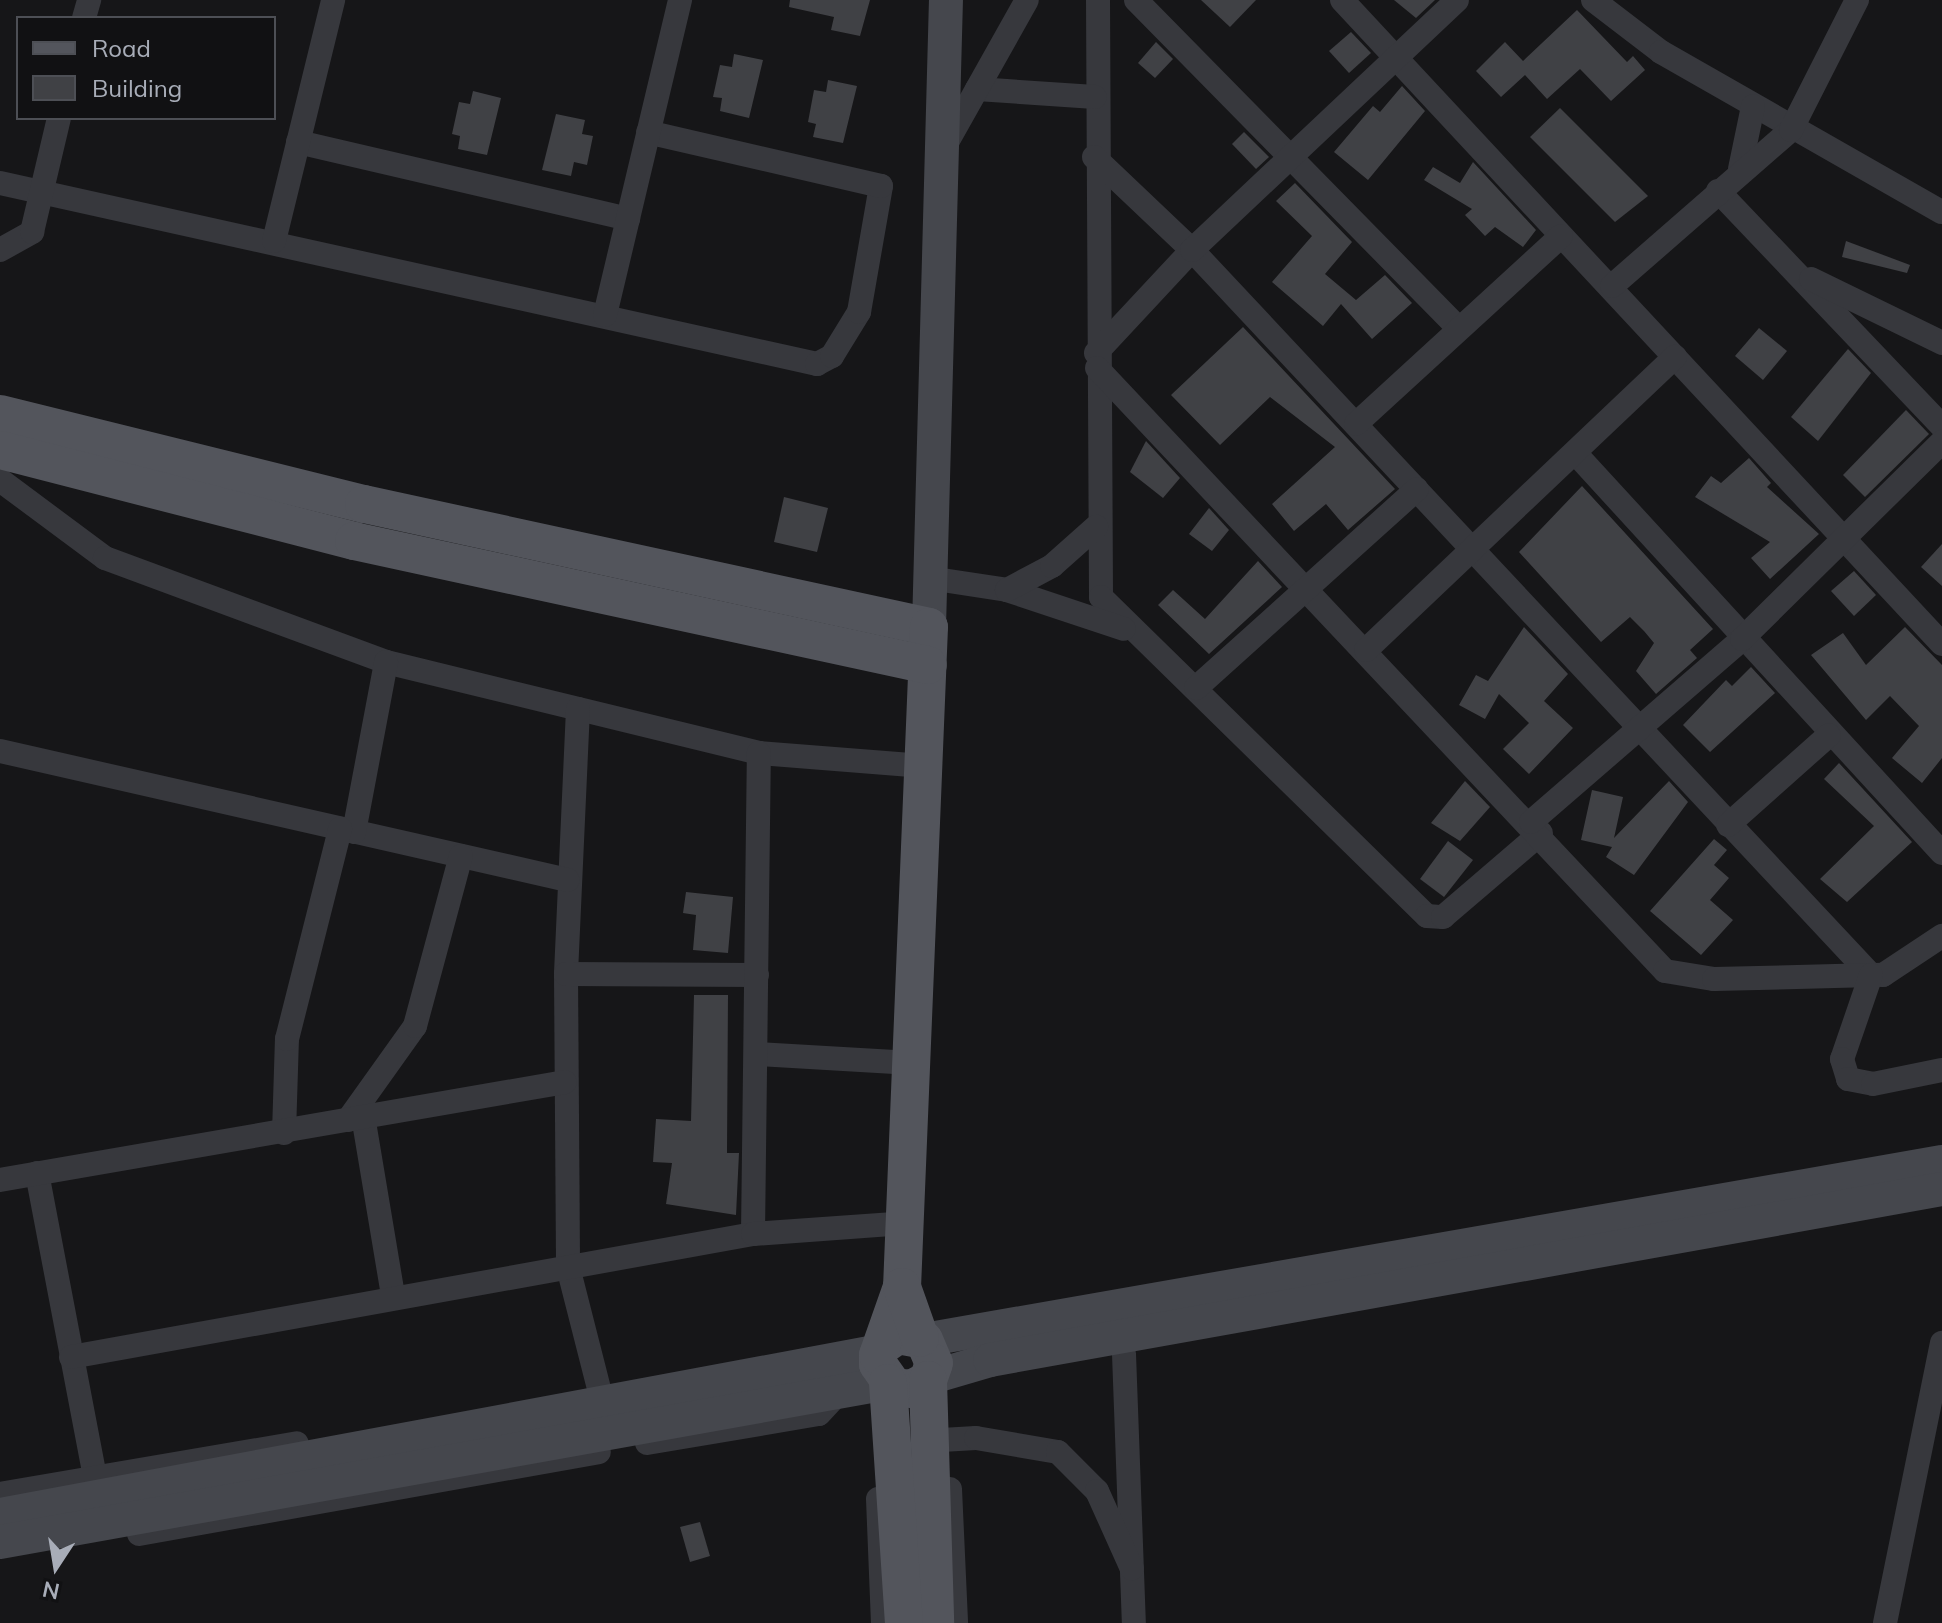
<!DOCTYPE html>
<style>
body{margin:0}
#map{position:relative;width:1942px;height:1623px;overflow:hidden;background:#161618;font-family:Mulish,sans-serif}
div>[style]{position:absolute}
.building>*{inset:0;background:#404145}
.street>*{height:24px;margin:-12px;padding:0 12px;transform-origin:12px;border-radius:12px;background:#37383d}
.secondary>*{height:34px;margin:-17px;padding:0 17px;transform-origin:17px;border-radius:17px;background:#45474d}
.primary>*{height:38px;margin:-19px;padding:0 19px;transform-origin:19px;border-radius:19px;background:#53555c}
span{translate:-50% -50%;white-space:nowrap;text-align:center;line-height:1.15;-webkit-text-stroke:7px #111113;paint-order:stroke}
.legend{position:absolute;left:16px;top:16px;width:260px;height:104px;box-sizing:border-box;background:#111113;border:2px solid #4d4f55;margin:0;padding:10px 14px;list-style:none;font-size:24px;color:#a8adb8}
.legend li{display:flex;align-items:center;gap:16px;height:40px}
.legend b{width:40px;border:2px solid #4d4f55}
.north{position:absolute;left:16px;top:1527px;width:80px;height:80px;-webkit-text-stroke:6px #111113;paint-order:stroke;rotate:192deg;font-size:22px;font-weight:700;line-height:32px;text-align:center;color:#a8adb8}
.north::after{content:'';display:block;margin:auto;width:28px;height:36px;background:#a8adb8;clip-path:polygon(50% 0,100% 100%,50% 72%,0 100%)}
</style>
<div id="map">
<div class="building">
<div style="clip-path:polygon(790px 0,870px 0,860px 36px,831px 30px,834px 17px,789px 7px)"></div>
<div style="clip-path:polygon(1201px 0,1256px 0,1230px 27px)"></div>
<div style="clip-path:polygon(1394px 0,1435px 0,1416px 18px)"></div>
<div style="clip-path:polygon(1577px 10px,1627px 62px,1633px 56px,1645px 70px,1611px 101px,1580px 69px,1547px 99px,1525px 75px,1501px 97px,1476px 71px,1505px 42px,1523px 61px)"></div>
<div style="clip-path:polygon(1351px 32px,1371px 53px,1349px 73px,1329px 51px)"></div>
<div style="clip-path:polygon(1156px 42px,1173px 59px,1155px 78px,1138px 63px)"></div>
<div style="clip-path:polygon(734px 54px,763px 60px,749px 118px,720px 111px,722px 98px,713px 97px,720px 65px,732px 67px)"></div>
<div style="clip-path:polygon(828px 80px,857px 86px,843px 143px,813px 137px,816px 124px,808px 122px,814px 90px,826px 92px)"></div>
<div style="clip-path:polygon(1402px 86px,1425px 111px,1368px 180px,1334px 152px,1373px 106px,1380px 112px)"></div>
<div style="clip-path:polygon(473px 91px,501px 98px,487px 155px,458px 149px,460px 136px,452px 134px,459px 102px,470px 104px)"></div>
<div style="clip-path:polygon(1560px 108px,1648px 196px,1615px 222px,1530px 137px)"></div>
<div style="clip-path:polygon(556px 114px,585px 120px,582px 134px,593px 136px,587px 165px,574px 162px,571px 176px,542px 170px)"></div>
<div style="clip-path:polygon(1244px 132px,1269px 157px,1256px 169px,1232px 144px)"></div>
<div style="clip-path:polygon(1473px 162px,1536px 230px,1523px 247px,1495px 227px,1485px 236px,1465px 215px,1472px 209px,1424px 180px,1433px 167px,1460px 183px)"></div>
<div style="clip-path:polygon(1295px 183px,1352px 242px,1325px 274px,1356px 300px,1385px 275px,1412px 303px,1372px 339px,1341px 304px,1323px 326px,1272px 282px,1312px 236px,1276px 201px)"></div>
<div style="clip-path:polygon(1846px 241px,1910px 265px,1907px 273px,1842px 257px)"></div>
<div style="clip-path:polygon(1243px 327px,1395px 489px,1348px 530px,1326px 504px,1294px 531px,1272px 504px,1335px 447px,1270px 397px,1220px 445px,1171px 395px)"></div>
<div style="clip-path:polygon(1759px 328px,1787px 351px,1763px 380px,1735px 356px)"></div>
<div style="clip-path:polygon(1848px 349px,1871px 373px,1818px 441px,1791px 417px)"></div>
<div style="clip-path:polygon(1906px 410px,1929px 434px,1865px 497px,1843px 475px)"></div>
<div style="clip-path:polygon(1146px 441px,1180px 478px,1163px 498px,1130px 472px)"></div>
<div style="clip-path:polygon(1749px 458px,1771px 483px,1767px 487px,1819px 534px,1770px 579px,1751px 558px,1770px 542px,1695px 497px,1711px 476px,1721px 483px)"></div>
<div style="clip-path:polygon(1582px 486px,1713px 629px,1690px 650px,1697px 658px,1656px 694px,1636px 671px,1654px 643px,1644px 631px,1630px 617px,1601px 642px,1519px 552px)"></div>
<div style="clip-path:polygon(784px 497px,828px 508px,817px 552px,774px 542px)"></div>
<div style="clip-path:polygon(1209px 508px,1229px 530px,1212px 551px,1189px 534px)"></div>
<div style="clip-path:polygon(1942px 544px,1942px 586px,1921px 567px)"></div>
<div style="clip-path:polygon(1258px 561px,1282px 587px,1209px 654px,1158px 605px,1173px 590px,1205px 619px)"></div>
<div style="clip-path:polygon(1854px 571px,1876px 595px,1854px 616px,1831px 591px)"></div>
<div style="clip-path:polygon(1524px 627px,1568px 674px,1544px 701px,1573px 728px,1529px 774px,1503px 749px,1529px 723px,1499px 694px,1485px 719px,1459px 705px,1476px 675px,1488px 681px)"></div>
<div style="clip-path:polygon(1905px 627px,1942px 665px,1942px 758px,1922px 783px,1892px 758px,1919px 726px,1890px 696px,1866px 720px,1811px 655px,1843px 633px,1866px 665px)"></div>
<div style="clip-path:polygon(1751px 667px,1775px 693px,1710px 752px,1683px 725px,1726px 680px,1732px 686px)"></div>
<div style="clip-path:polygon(1839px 763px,1912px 842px,1847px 902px,1820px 879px,1874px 826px,1824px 779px)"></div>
<div style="clip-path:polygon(1465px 781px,1490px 807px,1460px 841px,1431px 823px)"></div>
<div style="clip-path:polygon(1669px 781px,1688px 802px,1634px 875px,1606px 857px,1612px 847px,1581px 840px,1592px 790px,1623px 797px,1614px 838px)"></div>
<div style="clip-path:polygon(1714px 839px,1727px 850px,1714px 865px,1729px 878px,1710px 900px,1733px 920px,1701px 955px,1650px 911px)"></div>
<div style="clip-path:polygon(1448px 841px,1473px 860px,1444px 897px,1420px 879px)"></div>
<div style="clip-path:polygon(686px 892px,733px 897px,728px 953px,693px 950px,696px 915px,683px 913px)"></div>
<div style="clip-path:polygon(694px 995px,728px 995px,727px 1153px,739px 1153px,736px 1215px,666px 1204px,672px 1163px,653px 1162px,656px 1119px,691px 1121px)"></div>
<div style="clip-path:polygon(700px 1522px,710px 1556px,690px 1562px,680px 1527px)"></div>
</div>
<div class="street">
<div style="left:1098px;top:0;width:597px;rotate:89.71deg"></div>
<div style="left:1101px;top:597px;width:456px;rotate:44.4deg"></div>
<div style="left:1427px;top:916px;width:16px;rotate:4deg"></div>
<div style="left:1443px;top:917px;width:129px;rotate:-40.6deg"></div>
<div style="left:1136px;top:0;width:460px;rotate:45.5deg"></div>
<div style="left:1342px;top:0;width:880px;rotate:47.03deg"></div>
<div style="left:1593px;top:0;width:86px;rotate:37.4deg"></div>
<div style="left:1661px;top:52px;width:323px;rotate:29.7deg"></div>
<div style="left:84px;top:18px;width:19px;rotate:-74deg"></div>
<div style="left:977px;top:89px;width:118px;rotate:3.9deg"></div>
<div style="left:298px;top:142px;width:339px;rotate:13.1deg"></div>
<div style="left:945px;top:146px;width:167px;rotate:-60.7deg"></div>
<div style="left:1094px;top:157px;width:135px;rotate:43.5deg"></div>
<div style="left:1192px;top:250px;width:993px;rotate:46.88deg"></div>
<div style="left:1740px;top:169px;width:64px;rotate:-78.3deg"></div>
<div style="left:0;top:183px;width:837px;rotate:12.49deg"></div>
<div style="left:817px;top:364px;width:17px;rotate:-28deg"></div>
<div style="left:832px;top:356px;width:52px;rotate:-58.5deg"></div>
<div style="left:859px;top:312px;width:128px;rotate:-80.1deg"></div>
<div style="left:881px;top:186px;width:239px;rotate:-167deg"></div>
<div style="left:1718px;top:191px;width:325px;rotate:46.4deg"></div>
<div style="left:274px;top:241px;width:248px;rotate:-76.2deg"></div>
<div style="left:0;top:250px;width:37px;rotate:-29deg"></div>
<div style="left:32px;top:232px;width:117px;rotate:-76.7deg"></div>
<div style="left:1811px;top:279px;width:146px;rotate:26deg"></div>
<div style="left:1612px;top:286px;width:237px;rotate:-41.1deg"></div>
<div style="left:1791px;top:130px;width:146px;rotate:-63.1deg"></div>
<div style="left:605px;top:315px;width:324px;rotate:-76.6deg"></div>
<div style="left:1096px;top:353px;width:141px;rotate:-47deg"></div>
<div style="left:1192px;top:250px;width:364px;rotate:-43.3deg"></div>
<div style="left:1097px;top:368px;width:828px;rotate:46.71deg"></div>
<div style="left:1665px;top:971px;width:50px;rotate:9.3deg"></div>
<div style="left:1714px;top:979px;width:169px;rotate:-1.4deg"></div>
<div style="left:1883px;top:975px;width:71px;rotate:-33.5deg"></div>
<div style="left:1356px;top:424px;width:278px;rotate:-42.5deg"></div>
<div style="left:1577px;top:455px;width:540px;rotate:47.48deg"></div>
<div style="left:0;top:480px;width:131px;rotate:36.6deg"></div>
<div style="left:105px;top:558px;width:300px;rotate:20.3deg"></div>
<div style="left:386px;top:662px;width:384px;rotate:13.7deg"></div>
<div style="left:759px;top:753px;width:165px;rotate:4.5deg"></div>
<div style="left:929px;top:578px;width:79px;rotate:8.7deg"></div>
<div style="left:1007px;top:590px;width:123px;rotate:18.4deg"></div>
<div style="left:1007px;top:590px;width:51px;rotate:-28.1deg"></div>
<div style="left:1052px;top:566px;width:59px;rotate:-41.6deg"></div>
<div style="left:1366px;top:650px;width:426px;rotate:-43.5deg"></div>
<div style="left:1196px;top:688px;width:297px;rotate:-42deg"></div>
<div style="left:578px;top:709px;width:265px;rotate:92.6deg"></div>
<div style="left:566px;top:974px;width:293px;rotate:89.6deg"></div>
<div style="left:568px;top:1267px;width:126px;rotate:75.7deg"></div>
<div style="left:0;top:751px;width:582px;rotate:12.8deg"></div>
<div style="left:1531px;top:822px;width:279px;rotate:-40.9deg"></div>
<div style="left:1742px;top:639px;width:281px;rotate:-44.6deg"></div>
<div style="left:1728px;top:825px;width:135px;rotate:-41.7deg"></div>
<div style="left:354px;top:832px;width:173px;rotate:-79.3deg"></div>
<div style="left:566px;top:974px;width:191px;rotate:0.3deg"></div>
<div style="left:1871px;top:975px;width:89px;rotate:109deg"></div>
<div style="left:1842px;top:1059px;width:21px;rotate:73deg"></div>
<div style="left:1848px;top:1079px;width:25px;rotate:11deg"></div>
<div style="left:1873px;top:1084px;width:70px;rotate:-11.5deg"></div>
<div style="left:756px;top:1054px;width:156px;rotate:3.3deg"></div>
<div style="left:363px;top:1116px;width:182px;rotate:80.5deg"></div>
<div style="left:348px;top:1120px;width:115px;rotate:-54.5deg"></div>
<div style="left:415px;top:1026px;width:176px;rotate:-74.9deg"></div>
<div style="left:284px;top:1133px;width:94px;rotate:-88.2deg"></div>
<div style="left:287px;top:1039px;width:217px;rotate:-75.8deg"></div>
<div style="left:37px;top:1173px;width:309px;rotate:79.2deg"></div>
<div style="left:0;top:1180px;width:573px;rotate:-9.84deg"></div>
<div style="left:753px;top:1234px;width:481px;rotate:-89.3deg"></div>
<div style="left:1124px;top:1354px;width:269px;rotate:87.9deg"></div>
<div style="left:71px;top:1357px;width:693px;rotate:-10.22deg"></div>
<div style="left:753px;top:1234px;width:152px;rotate:-4.1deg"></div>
<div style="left:924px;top:1441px;width:52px;rotate:-3.3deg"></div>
<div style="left:976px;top:1438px;width:83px;rotate:9.7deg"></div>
<div style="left:1058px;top:1452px;width:55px;rotate:45deg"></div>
<div style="left:1097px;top:1491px;width:85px;rotate:65.8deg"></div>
<div style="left:647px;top:1443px;width:174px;rotate:-9.6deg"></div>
<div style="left:819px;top:1414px;width:35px;rotate:-47deg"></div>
<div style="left:950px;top:1489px;width:134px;rotate:87.4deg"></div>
<div style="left:0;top:1494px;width:301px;rotate:-9.7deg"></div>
<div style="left:878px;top:1499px;width:124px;rotate:87.7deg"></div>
<div style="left:139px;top:1534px;width:467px;rotate:-10.1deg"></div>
<div style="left:1885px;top:1623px;width:286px;rotate:-78.5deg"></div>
</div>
<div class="secondary">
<div style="left:929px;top:627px;width:627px;rotate:-88.45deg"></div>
<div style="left:924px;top:1340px;width:1033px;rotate:-9.92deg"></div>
<div style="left:929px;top:1378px;width:64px;rotate:-16.4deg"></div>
<div style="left:990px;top:1360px;width:967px;rotate:-10.18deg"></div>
<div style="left:0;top:1515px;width:895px;rotate:-10.56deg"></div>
<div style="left:0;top:1542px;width:902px;rotate:-10.15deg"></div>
</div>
<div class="primary">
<div style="left:0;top:414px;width:375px;rotate:13.9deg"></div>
<div style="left:364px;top:504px;width:578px;rotate:12.28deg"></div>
<div style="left:929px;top:627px;width:661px;rotate:92.34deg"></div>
<div style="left:0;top:450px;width:366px;rotate:14.4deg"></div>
<div style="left:354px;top:541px;width:587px;rotate:12.19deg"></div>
<div style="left:882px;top:1346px;width:19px;rotate:-35deg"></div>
<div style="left:898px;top:1335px;width:26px;rotate:11deg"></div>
<div style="left:924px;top:1340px;width:25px;rotate:67deg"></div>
<div style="left:934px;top:1363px;width:18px;rotate:109deg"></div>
<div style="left:928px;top:1380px;width:18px;rotate:151deg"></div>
<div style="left:912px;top:1389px;width:18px;rotate:-174deg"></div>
<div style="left:894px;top:1387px;width:28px;rotate:-125deg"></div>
<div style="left:878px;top:1364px;width:9px;rotate:-90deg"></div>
<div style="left:878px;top:1355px;width:72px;rotate:-70.6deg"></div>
<div style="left:902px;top:1287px;width:54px;rotate:70.6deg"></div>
<div style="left:928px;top:1380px;width:243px;rotate:88.3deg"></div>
<div style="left:888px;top:1383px;width:241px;rotate:86.2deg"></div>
</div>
<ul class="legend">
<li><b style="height:10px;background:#53555c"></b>Road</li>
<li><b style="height:22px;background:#404145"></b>Building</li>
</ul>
<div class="north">N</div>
</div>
